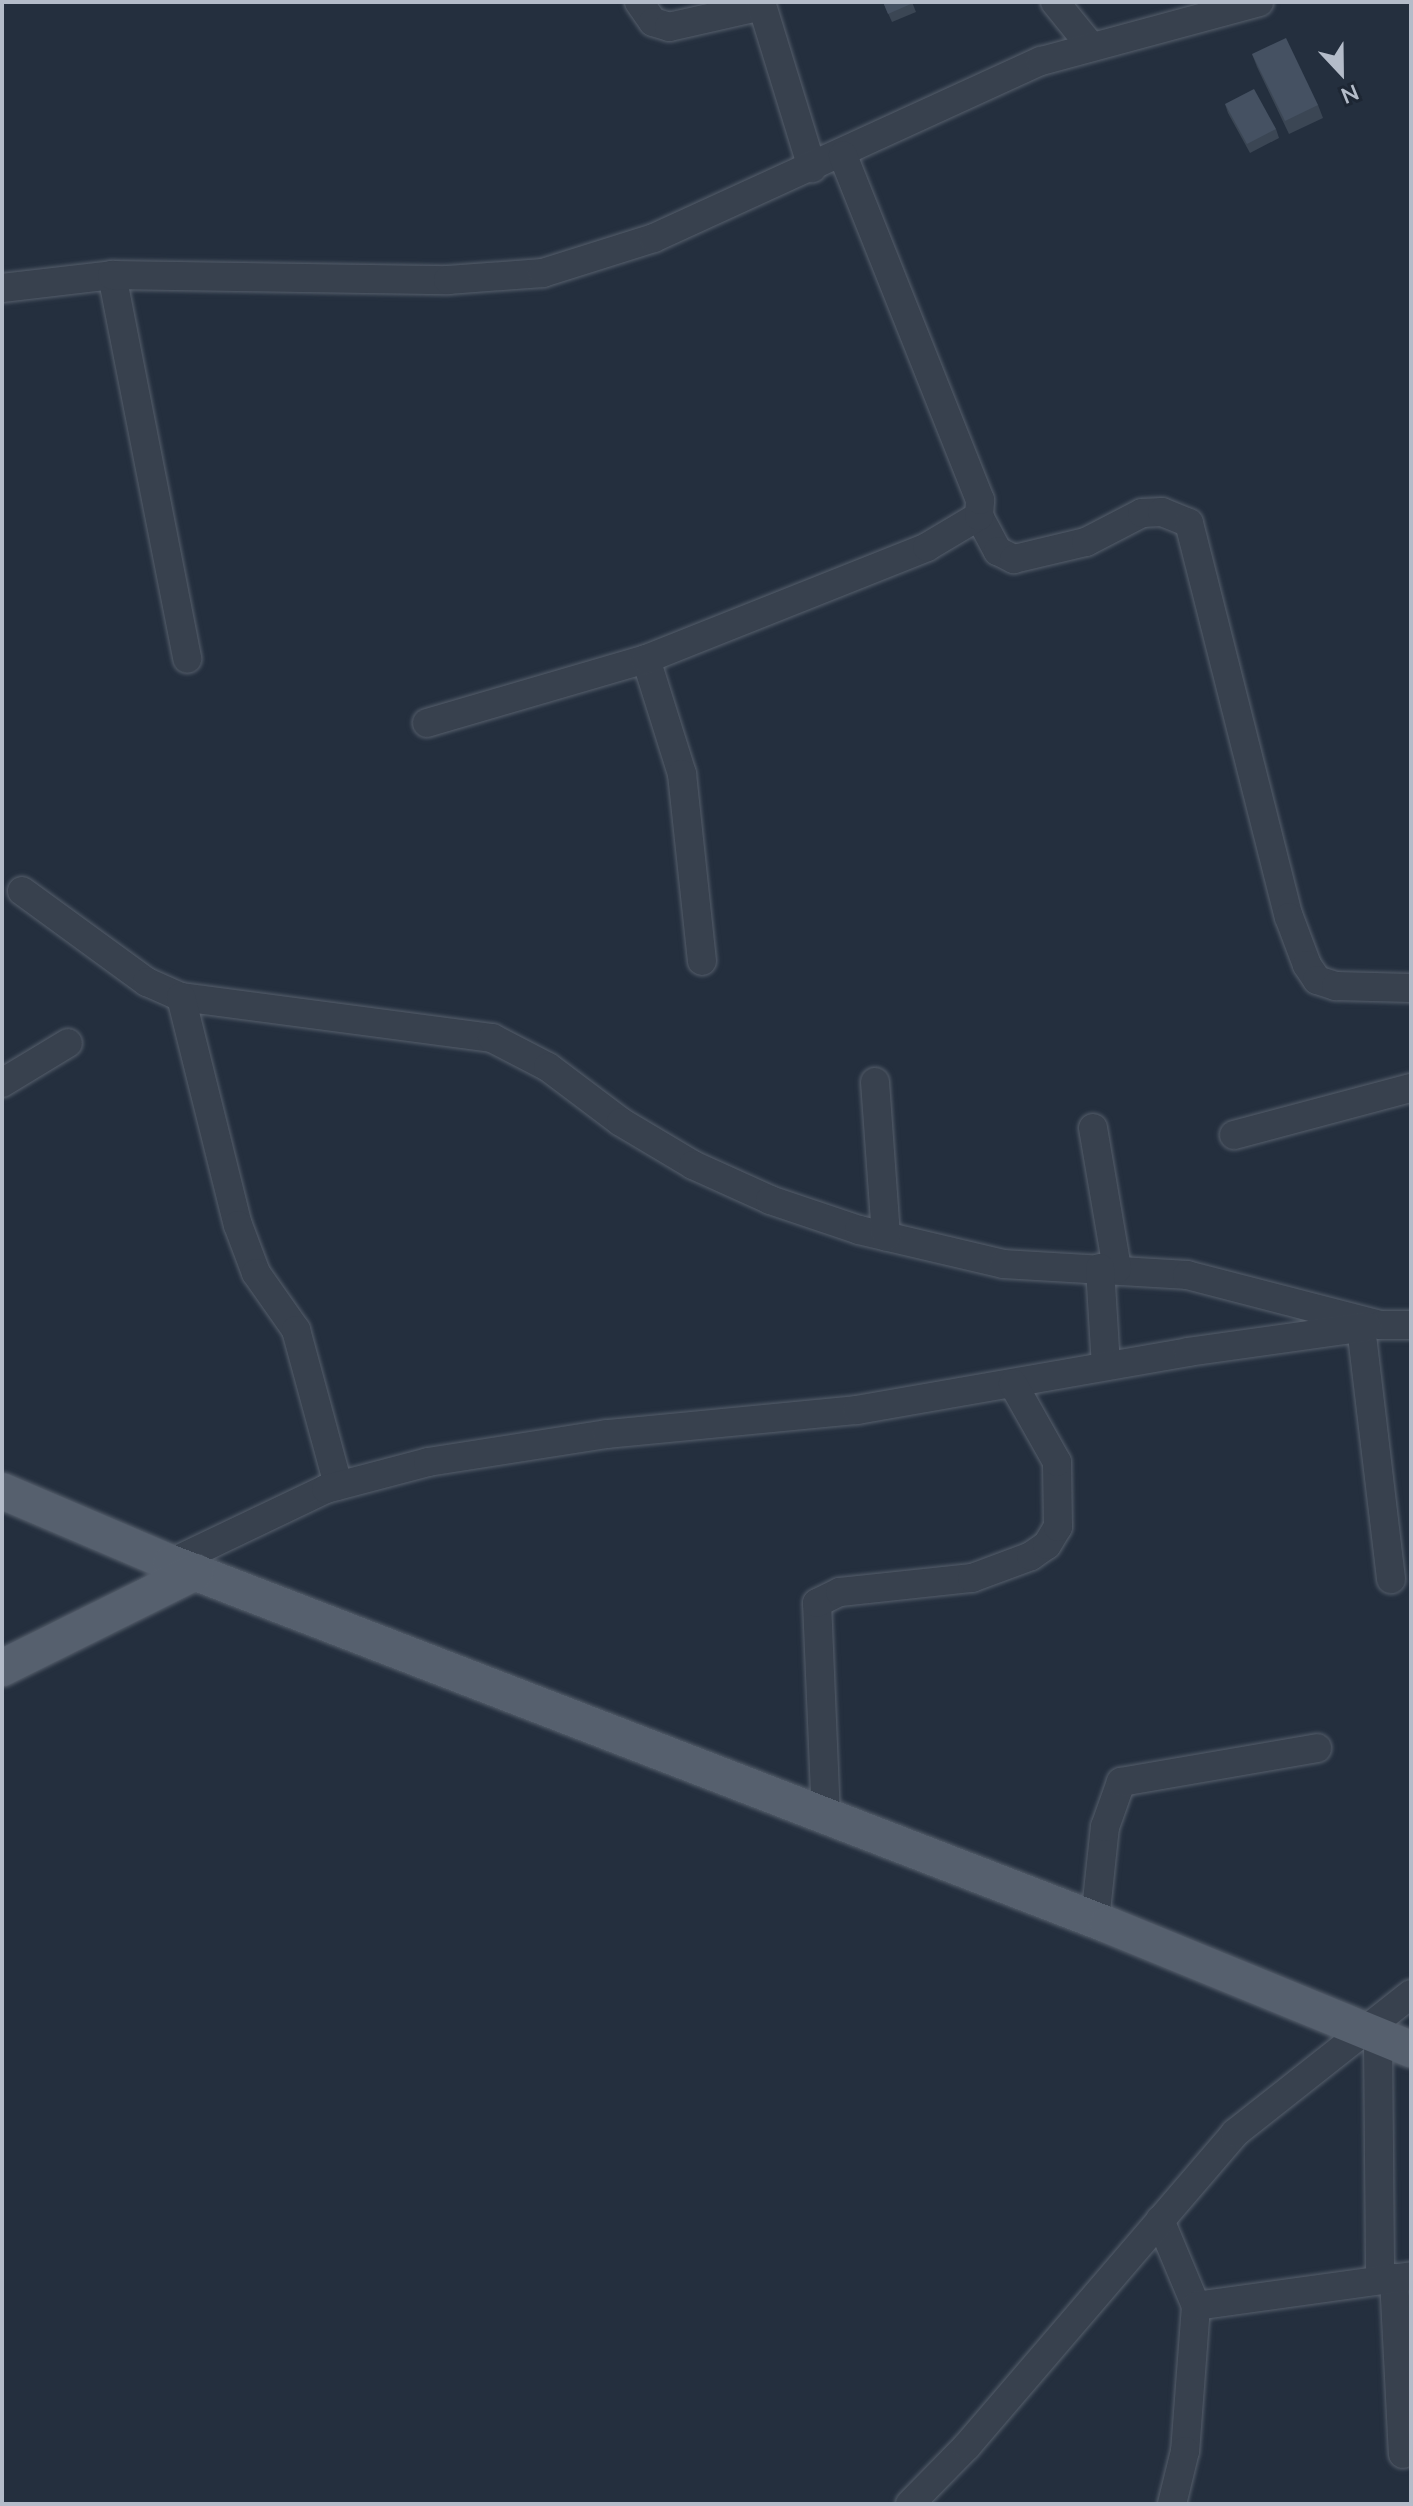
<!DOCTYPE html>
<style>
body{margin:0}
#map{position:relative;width:1413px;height:2506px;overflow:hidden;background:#242f3e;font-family:Mulish,sans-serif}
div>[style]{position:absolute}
.roads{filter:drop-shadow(0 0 2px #565f6c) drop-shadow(0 0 2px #565f6c)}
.minor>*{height:28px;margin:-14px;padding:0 14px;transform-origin:14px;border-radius:14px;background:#38414e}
.major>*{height:36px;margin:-18px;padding:0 18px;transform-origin:18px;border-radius:18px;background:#56606e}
.wall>*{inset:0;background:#3b4654}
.building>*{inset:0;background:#455162}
span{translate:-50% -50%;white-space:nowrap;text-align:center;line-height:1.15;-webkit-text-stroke:8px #1d2633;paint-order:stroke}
.frame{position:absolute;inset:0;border:4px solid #b4bcc9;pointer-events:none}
.north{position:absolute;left:1301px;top:32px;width:80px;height:80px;-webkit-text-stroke:6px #1d2633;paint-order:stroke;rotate:158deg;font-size:22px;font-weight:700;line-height:32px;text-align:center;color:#b4bcc9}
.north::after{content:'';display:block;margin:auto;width:28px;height:36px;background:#b4bcc9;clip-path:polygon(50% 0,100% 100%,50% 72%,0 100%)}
</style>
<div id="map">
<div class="roads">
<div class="minor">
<div style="left:639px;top:2px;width:24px;rotate:55deg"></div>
<div style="left:653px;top:22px;width:17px;rotate:17deg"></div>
<div style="left:669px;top:27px;width:95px;rotate:-12.7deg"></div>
<div style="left:761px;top:2px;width:174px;rotate:72.9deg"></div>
<div style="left:1055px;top:2px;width:55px;rotate:50.9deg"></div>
<div style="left:112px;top:275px;width:391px;rotate:78.9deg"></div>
<div style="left:2px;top:288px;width:111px;rotate:-6.7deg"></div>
<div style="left:112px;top:275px;width:336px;rotate:0.9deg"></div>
<div style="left:448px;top:280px;width:95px;rotate:-4.2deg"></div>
<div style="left:543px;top:273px;width:116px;rotate:-17.5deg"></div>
<div style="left:654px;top:238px;width:426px;rotate:-24.6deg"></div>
<div style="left:1041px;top:61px;width:226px;rotate:-15.1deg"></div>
<div style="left:979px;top:516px;width:40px;rotate:62deg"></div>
<div style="left:998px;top:551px;width:18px;rotate:27deg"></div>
<div style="left:1014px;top:559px;width:74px;rotate:-13.3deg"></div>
<div style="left:1086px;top:542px;width:63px;rotate:-27.4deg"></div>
<div style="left:1142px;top:513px;width:20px;rotate:-3deg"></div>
<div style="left:1162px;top:512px;width:29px;rotate:22deg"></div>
<div style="left:1189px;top:523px;width:406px;rotate:75.8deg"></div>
<div style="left:1289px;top:917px;width:51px;rotate:69.4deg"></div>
<div style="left:1307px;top:965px;width:18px;rotate:56deg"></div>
<div style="left:1317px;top:980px;width:20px;rotate:18deg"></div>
<div style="left:1336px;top:986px;width:75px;rotate:1.5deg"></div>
<div style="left:646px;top:659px;width:121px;rotate:72.6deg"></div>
<div style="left:682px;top:774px;width:188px;rotate:83.9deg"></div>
<div style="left:427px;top:723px;width:228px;rotate:-16.3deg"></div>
<div style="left:646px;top:659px;width:302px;rotate:-21.7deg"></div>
<div style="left:927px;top:547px;width:61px;rotate:-30.8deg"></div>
<div style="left:979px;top:516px;width:16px;rotate:-86deg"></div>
<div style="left:980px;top:500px;width:371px;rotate:-111.7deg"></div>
<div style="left:22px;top:891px;width:155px;rotate:36.1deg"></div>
<div style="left:147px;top:982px;width:37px;rotate:24deg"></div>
<div style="left:181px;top:997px;width:314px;rotate:7.5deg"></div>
<div style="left:492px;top:1038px;width:63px;rotate:27.4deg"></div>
<div style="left:548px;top:1067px;width:91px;rotate:37deg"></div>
<div style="left:621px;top:1122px;width:84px;rotate:30.8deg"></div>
<div style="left:693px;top:1165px;width:85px;rotate:24.4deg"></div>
<div style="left:770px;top:1200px;width:94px;rotate:18.6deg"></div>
<div style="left:859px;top:1230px;width:149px;rotate:13.2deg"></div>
<div style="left:1004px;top:1264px;width:183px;rotate:3.4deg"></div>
<div style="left:1187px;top:1275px;width:200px;rotate:14.5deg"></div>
<div style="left:1381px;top:1325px;width:30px"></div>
<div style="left:181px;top:997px;width:235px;rotate:76deg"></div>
<div style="left:238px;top:1225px;width:51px;rotate:69.4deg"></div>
<div style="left:256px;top:1273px;width:70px;rotate:54.9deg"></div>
<div style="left:296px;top:1330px;width:161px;rotate:74.8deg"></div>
<div style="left:875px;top:1082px;width:155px;rotate:85.9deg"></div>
<div style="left:2px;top:1083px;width:77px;rotate:-31.2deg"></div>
<div style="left:1093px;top:1128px;width:143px;rotate:80.3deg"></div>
<div style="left:1234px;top:1135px;width:183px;rotate:-14.9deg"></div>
<div style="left:1100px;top:1268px;width:98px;rotate:86.5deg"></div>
<div style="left:1361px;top:1327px;width:254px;rotate:83.2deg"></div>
<div style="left:171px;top:1563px;width:172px;rotate:-25.5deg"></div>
<div style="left:326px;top:1489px;width:106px;rotate:-14.8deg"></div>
<div style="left:428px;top:1462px;width:181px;rotate:-8.9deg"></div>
<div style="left:607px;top:1434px;width:251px;rotate:-5.5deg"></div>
<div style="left:857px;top:1410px;width:336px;rotate:-9.9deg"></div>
<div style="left:1188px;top:1352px;width:181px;rotate:-8deg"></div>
<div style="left:826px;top:1817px;width:214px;rotate:-92.4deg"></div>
<div style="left:817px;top:1603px;width:25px;rotate:-26deg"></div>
<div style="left:840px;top:1592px;width:133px;rotate:-6.1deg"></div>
<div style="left:972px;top:1578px;width:63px;rotate:-20.4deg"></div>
<div style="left:1031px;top:1556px;width:19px;rotate:-35deg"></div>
<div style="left:1047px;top:1545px;width:21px;rotate:-59deg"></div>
<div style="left:1058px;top:1527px;width:65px;rotate:-90.9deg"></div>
<div style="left:1057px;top:1462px;width:90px;rotate:-119.4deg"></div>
<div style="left:1095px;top:1920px;width:94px;rotate:-83.9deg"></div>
<div style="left:1105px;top:1827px;width:48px;rotate:-70.4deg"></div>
<div style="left:1121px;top:1782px;width:199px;rotate:-9.8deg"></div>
<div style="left:1378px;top:2037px;width:243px;rotate:89.5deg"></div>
<div style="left:1160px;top:2220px;width:93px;rotate:67.3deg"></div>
<div style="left:1196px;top:2306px;width:145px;rotate:94.3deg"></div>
<div style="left:1185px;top:2451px;width:55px;rotate:103.8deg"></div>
<div style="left:1394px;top:2278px;width:176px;rotate:87.1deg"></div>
<div style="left:1196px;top:2306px;width:217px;rotate:-7.9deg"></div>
<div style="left:910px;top:2504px;width:81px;rotate:-45.5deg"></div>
<div style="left:967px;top:2446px;width:412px;rotate:-49.4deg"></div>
<div style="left:1235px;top:2133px;width:224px;rotate:-38.3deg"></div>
</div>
<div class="major">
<div style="left:2px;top:1491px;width:184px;rotate:23.1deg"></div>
<div style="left:171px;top:1563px;width:1004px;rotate:21.12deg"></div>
<div style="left:1108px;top:1925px;width:327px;rotate:22.3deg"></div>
<div style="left:2px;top:1668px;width:216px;rotate:-26.4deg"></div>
</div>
</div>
<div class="wall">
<div style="clip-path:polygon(883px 2px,912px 2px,916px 12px,892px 22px)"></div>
<div style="clip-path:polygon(1252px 54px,1318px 105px,1323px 118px,1289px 134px,1257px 67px)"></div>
<div style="clip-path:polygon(1225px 104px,1276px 129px,1279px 138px,1250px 153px,1228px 113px)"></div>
</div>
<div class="building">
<div style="clip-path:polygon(883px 2px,912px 2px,913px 3px,888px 14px)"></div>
<div style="clip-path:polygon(1286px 38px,1318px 105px,1285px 121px,1252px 54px)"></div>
<div style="clip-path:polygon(1254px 89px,1276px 129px,1247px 144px,1225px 104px)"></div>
</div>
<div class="frame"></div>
<div class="north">N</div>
</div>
